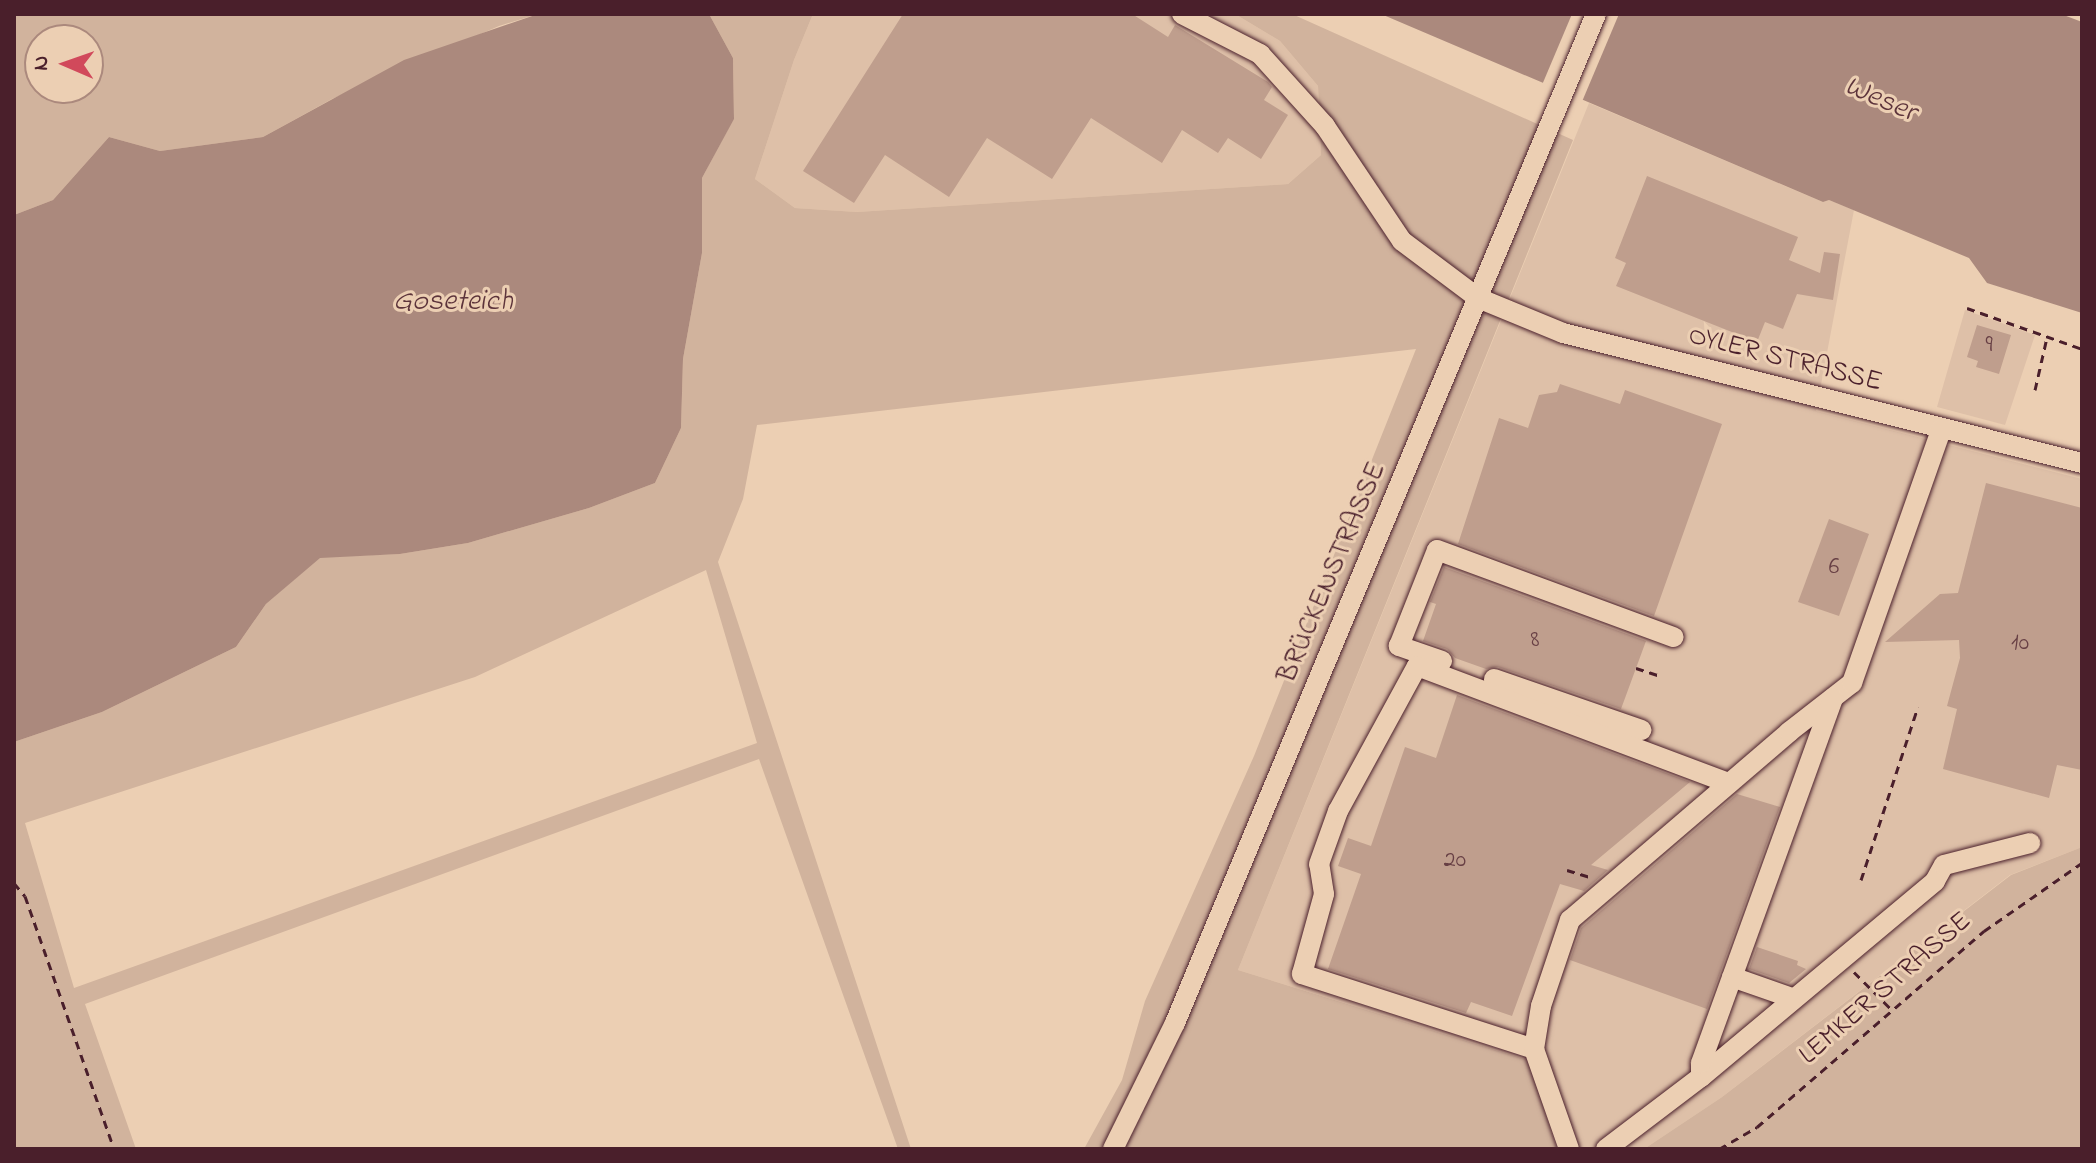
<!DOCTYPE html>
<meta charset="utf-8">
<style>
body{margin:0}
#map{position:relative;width:2096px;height:1163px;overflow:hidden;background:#eccfb3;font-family:"Indie Flower",sans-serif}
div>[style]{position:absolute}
.built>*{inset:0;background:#dec0a8}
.green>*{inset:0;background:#d1b39d}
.water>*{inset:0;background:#ab897d}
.pier>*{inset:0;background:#eccfb3}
.building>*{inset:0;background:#bf9e8d}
.path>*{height:3px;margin-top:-1.5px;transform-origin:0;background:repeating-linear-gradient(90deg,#4a1f2b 0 8px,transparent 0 14px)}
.roads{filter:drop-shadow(0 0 2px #4a1f2b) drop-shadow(0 0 2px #4a1f2b)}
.minor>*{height:20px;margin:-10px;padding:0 10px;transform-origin:10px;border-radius:10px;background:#eccfb3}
span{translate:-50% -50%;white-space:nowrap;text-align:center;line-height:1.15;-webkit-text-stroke:6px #eccfb3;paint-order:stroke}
.number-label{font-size:24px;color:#673f44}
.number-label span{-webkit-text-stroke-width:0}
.street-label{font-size:28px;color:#4a1f2b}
.water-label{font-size:30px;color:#5d343b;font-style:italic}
.frame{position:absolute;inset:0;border:16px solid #4a1f2b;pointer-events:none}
.north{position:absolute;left:24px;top:24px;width:80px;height:80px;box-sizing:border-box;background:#eccfb3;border:2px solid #ab897d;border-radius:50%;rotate:272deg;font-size:22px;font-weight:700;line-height:32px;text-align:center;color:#4a1f2b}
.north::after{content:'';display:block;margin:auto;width:28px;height:36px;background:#d1495b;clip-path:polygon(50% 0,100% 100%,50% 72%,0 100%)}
</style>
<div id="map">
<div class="built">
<div style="clip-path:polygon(813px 14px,1235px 14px,1280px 41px,1318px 86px,1321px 155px,1288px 184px,857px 212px,795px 208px,755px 179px,794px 60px)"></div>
<div style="clip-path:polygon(1589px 103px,1823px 202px,1829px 200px,1854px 210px,1816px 411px,2082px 479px,2082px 847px,2010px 875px,1722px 1097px,1644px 1149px,1557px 1149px,1528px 1060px,1238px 970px)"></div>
<div style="clip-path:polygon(1965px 310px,2035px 335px,2005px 425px,1937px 407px)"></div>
</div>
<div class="green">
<div style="clip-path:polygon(evenodd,14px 14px,538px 14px,499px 26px,332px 99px,263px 137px,160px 151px,109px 137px,53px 200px,14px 215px,14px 14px,40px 40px,88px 40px,88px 88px,40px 88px,40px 40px)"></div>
<div style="clip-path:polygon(evenodd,709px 14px,813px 14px,794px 60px,755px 179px,795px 208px,857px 212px,1288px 184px,1321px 155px,1318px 86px,1280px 41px,1235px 14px,1292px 14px,1573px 140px,1238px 970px,1528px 1060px,1557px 1149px,1084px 1149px,1122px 1080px,1145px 1001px,1254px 756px,1416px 349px,757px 425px,743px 499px,718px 562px,911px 1149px,898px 1149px,759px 759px,85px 1004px,136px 1149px,14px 1149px,14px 742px,102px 712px,236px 647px,266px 604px,320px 557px,400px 554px,468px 543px,589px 508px,655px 483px,681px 428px,683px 359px,702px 253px,702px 178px,734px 118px,733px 58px,709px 14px,706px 570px,757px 743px,74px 988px,25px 823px,475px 677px,706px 570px)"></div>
<div style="clip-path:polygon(2082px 847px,2082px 1149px,1644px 1149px,1722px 1097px,2011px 875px)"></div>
</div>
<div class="water">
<div style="clip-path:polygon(538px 14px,709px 14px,733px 58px,734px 119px,702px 178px,702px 253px,683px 359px,681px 428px,655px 483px,589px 508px,468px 543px,400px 554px,320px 558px,266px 604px,236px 647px,102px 712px,14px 742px,14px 215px,53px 200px,109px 137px,160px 151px,263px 137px,404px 60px)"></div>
<div style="clip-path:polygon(1381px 14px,2061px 14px,2082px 22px,2082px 313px,1987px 283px,1969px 258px,1829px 200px,1823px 202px)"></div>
</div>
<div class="pier">
<div style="clip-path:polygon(1572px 14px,1619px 14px,1581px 104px,1542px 85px)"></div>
</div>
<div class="building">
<div style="clip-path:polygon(903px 14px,1132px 14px,1168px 37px,1175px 25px,1268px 82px,1272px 87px,1264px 100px,1288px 115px,1261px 159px,1228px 138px,1218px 153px,1182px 130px,1162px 163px,1091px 118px,1052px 179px,987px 138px,949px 197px,885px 155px,854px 203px,803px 171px)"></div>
<div style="clip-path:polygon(1647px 176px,1798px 237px,1789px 260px,1820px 273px,1824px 252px,1840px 254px,1833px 300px,1797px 294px,1783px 329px,1765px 322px,1757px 342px,1616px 286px,1626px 263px,1615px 258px)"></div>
<div style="clip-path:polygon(1977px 325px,2011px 335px,1999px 374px,1976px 367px,1978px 361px,1967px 357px)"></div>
<div style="clip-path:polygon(1560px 384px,1620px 404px,1625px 390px,1722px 424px,1654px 616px,1458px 544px,1499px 418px,1528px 428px,1539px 395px,1557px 392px)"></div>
<div style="clip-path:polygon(1986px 483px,2082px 508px,2082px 770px,2057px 765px,2049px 798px,1943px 769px,1957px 709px,1947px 706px,1960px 658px,1959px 640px,1885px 642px,1940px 594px,1958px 593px)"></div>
<div style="clip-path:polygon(1829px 519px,1869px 534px,1839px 616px,1798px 602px)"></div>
<div style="clip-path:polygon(1444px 567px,1646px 641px,1621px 709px,1498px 667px,1486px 669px,1455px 658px,1447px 649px,1423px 641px,1436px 604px,1430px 602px)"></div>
<div style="clip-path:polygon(1457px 695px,1690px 782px,1591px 865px,1608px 870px,1584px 891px,1560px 884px,1512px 1016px,1471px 1002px,1466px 1013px,1328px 969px,1361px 874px,1338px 866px,1348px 838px,1371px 846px,1405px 747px,1436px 758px)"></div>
<div style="clip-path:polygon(1737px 794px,1780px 807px,1707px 1009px,1570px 960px,1581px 928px)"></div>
<div style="clip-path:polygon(1757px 947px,1798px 961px,1797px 965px,1806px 969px,1789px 983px,1749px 969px)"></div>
</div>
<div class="path">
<div style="left:1967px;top:308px;width:122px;rotate:19.6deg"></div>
<div style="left:2035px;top:390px;width:54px;rotate:-77.2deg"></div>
<div style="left:1636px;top:668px;width:25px;rotate:18deg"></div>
<div style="left:1567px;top:870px;width:24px;rotate:17deg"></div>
<div style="left:1861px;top:880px;width:182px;rotate:-71.8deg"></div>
<div style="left:14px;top:883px;width:17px;rotate:50deg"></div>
<div style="left:25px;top:896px;width:268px;rotate:70.6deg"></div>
<div style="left:1854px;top:972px;width:52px;rotate:45deg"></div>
<div style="left:1719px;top:1149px;width:44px;rotate:-30.1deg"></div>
<div style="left:1757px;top:1127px;width:300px;rotate:-40.8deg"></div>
<div style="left:1984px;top:931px;width:119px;rotate:-34.8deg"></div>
</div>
<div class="roads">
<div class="minor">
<div style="left:1182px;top:14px;width:88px;rotate:27.1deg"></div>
<div style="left:1260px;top:54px;width:97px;rotate:47.9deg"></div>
<div style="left:1325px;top:126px;width:138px;rotate:56.2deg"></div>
<div style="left:1402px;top:241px;width:95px;rotate:36.9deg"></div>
<div style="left:1478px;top:298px;width:92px;rotate:22.4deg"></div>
<div style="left:1563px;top:333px;width:535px;rotate:14.06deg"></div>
<div style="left:1442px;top:661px;width:46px;rotate:-160.8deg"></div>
<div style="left:1399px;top:646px;width:103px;rotate:-68.4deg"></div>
<div style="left:1437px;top:550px;width:252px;rotate:20.2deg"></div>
<div style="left:1494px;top:679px;width:156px;rotate:19.1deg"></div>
<div style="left:1732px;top:977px;width:64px;rotate:19.3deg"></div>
<div style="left:1534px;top:1049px;width:244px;rotate:-162.1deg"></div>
<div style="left:1302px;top:974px;width:83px;rotate:-74.6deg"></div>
<div style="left:1324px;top:894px;width:30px;rotate:-99deg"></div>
<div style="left:1319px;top:864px;width:56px;rotate:-70.3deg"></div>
<div style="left:1338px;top:811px;width:165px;rotate:-61.4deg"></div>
<div style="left:1417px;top:666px;width:333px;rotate:20.6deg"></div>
<div style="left:1701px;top:1077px;width:305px;rotate:-39.9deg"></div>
<div style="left:1935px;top:881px;width:18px;rotate:-61deg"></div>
<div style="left:1944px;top:865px;width:89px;rotate:-14.3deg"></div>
<div style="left:1113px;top:1149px;width:140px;rotate:-63.8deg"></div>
<div style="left:1175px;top:1023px;width:1093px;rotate:-67.35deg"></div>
<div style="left:1569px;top:1149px;width:106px;rotate:-109.3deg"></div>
<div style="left:1534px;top:1049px;width:44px;rotate:-80.8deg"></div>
<div style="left:1541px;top:1006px;width:91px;rotate:-71.4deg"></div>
<div style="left:1570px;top:920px;width:289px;rotate:-40.6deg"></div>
<div style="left:1789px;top:732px;width:80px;rotate:-37.9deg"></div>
<div style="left:1852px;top:683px;width:270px;rotate:-70.6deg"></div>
<div style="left:1606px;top:1149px;width:119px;rotate:-37.2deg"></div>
<div style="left:1701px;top:1077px;width:14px;rotate:-90deg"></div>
<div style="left:1701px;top:1063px;width:388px;rotate:-70.1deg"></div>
</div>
</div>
<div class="number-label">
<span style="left:1989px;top:346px">9</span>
<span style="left:1834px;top:568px">6</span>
<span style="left:1535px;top:641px">8</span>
<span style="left:2020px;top:644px">10</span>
<span style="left:1455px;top:861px">20</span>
</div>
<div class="street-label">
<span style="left:1785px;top:360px;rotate:14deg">OYLER STRASSE</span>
<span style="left:1333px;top:573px;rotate:-67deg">BRÜCKENSTRASSE</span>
<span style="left:1886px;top:989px;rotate:-41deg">LEMKER STRASSE</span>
</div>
<div class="water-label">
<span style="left:1880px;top:100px;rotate:23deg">Weser</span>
<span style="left:453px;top:302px">Goseteich</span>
</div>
<div class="frame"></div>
<div class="north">N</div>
</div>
